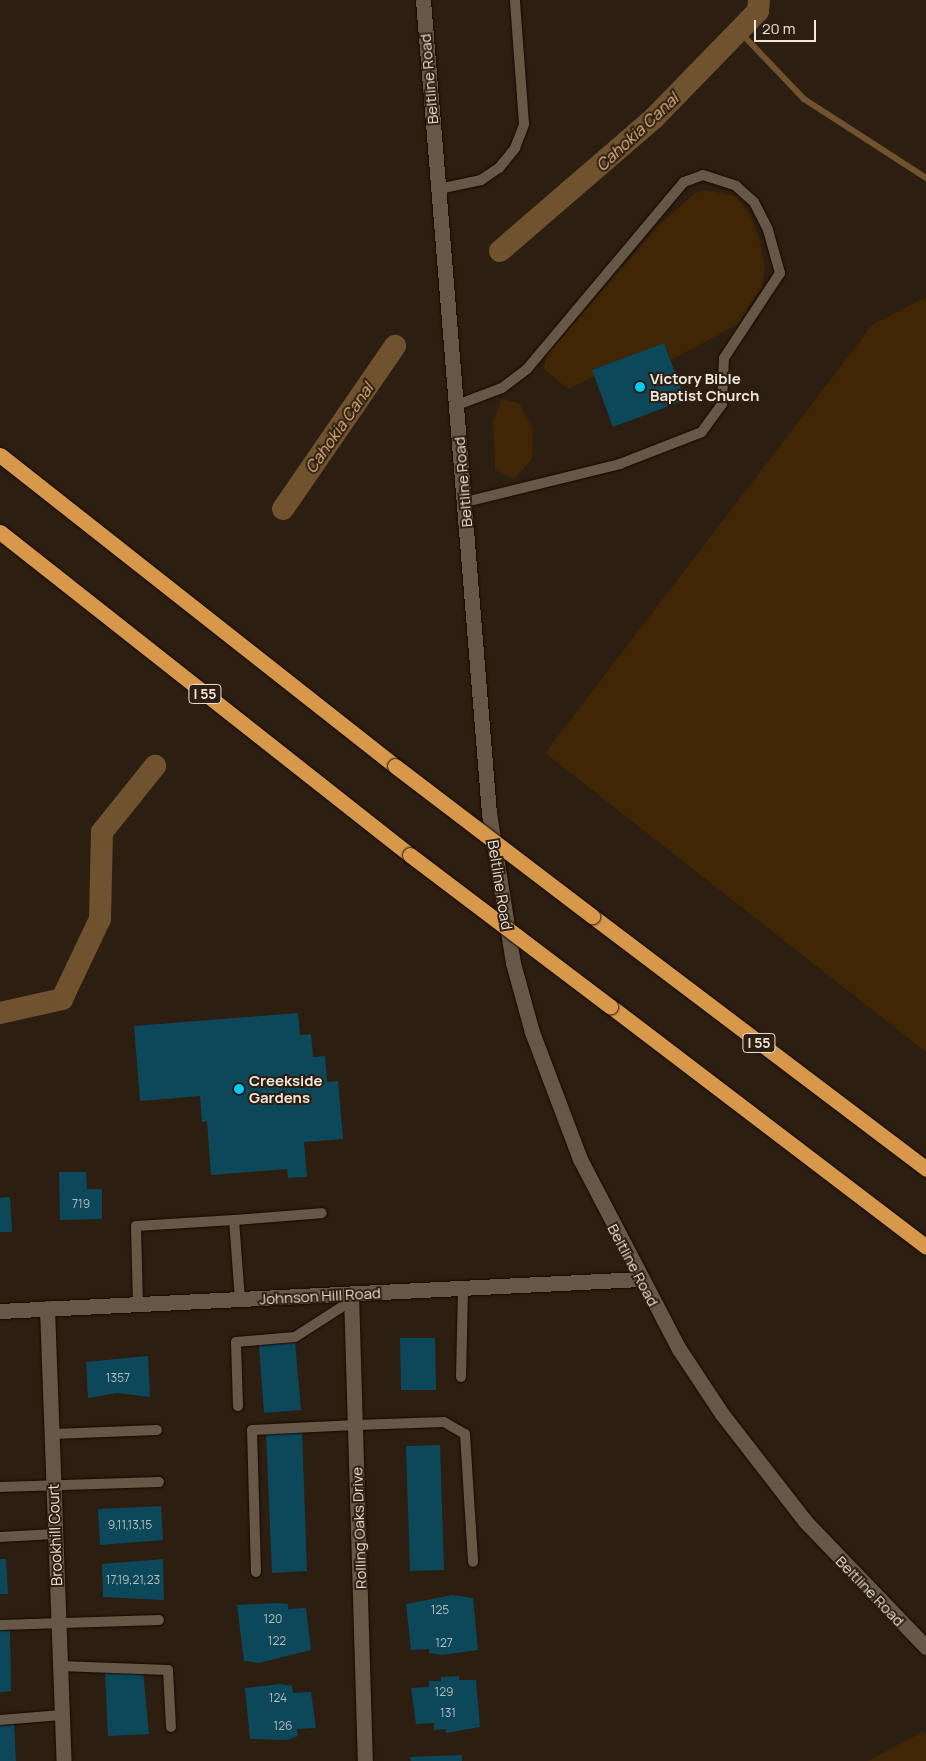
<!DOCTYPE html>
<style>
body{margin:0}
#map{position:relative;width:926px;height:1761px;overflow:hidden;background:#2c1e10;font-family:Manrope,sans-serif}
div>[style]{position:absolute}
.green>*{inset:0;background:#402604}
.stream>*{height:6px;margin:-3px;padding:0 3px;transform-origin:3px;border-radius:3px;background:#70522f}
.canal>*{height:22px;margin:-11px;padding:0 11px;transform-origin:11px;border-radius:11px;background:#70522f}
.building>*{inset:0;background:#0c4859}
.roads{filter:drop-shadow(0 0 1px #140800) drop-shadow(0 0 1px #140800)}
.lane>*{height:10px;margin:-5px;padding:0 5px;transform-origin:5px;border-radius:5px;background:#675747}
.street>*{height:15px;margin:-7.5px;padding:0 7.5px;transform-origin:7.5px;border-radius:7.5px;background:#675747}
.secondary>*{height:15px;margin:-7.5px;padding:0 7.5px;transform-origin:7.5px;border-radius:7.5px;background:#675747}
.highway>*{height:15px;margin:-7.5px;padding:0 7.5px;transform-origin:7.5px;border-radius:7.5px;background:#d8984c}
.bridges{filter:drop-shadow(0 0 1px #140800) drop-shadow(0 0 1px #140800)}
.highway-bridge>*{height:15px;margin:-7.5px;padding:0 7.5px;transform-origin:7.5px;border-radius:7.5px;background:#d8984c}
.dots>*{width:14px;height:14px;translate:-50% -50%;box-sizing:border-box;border:2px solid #2c1e10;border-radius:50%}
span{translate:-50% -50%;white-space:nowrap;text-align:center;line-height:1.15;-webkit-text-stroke:4px #2c1e10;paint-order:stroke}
.number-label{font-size:12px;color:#b6bebb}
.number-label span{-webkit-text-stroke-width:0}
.shield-label span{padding:1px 4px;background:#2c1e10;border:1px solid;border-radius:4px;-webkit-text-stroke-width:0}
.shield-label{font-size:14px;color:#efe6dc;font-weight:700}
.street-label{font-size:15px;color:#efe6dc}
.poi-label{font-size:15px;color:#efe6dc;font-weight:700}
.left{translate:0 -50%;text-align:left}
.water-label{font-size:16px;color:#efbb83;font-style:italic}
.scale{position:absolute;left:754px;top:20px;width:62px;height:22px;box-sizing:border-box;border:2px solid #efe6dc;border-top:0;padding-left:6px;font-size:15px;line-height:18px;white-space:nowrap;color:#efe6dc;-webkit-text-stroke:4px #2c1e10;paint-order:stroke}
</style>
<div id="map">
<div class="green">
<div style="clip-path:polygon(706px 190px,735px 196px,750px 215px,759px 238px,765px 267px,762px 286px,738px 324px,671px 360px,664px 343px,593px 370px,595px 376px,568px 389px,544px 369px,546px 356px,658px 226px,695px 193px)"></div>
<div style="clip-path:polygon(926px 297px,926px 1052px,545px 753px,873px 324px)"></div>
<div style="clip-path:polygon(502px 399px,519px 403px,533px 430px,532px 459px,514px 479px,495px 470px,493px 420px)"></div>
<div style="clip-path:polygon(922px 1732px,926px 1734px,926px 1761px,868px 1761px)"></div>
</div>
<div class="stream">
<div style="left:742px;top:34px;width:90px;rotate:46.4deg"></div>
<div style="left:804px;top:99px;width:145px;rotate:32.9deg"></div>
</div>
<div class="canal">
<div style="left:500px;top:251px;width:203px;rotate:-40.8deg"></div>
<div style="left:654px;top:118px;width:149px;rotate:-45.8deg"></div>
<div style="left:758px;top:11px;width:11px;rotate:-85deg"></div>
<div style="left:283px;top:509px;width:198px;rotate:-55.5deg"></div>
<div style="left:0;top:1013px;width:64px;rotate:-12.7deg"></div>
<div style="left:62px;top:999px;width:89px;rotate:-64.6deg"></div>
<div style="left:100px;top:919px;width:87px;rotate:-88.7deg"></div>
<div style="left:102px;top:832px;width:85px;rotate:-51.2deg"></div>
</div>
<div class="building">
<div style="clip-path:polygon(664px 343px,685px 400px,613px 427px,592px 370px)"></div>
<div style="clip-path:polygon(298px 1013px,300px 1035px,311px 1034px,313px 1057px,325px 1056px,327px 1082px,338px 1081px,343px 1139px,304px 1142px,307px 1177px,288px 1178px,287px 1169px,211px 1175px,207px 1121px,202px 1122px,200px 1096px,140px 1101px,134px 1026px)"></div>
<div style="clip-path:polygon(59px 1172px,86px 1172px,87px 1189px,102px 1189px,102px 1219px,60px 1220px)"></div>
<div style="clip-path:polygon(10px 1197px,12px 1232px,0 1232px,0 1198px)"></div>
<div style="clip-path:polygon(400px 1338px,435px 1338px,436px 1390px,401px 1390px)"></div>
<div style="clip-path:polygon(295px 1342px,301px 1410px,264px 1413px,259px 1345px)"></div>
<div style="clip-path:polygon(148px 1356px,150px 1397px,117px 1393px,88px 1398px,86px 1362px)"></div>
<div style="clip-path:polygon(302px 1431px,307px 1571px,272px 1573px,266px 1433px)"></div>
<div style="clip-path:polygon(440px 1445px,444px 1570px,410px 1571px,406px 1446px)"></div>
<div style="clip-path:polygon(161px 1506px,163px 1540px,100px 1545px,98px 1509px)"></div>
<div style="clip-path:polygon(0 1559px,6px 1559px,8px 1594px,0 1594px)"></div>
<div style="clip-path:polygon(163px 1559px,164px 1600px,103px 1597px,102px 1564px)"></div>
<div style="clip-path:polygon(452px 1595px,473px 1598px,478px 1650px,442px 1655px,429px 1653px,429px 1649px,411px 1650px,406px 1604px)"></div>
<div style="clip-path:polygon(277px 1603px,288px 1604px,288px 1609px,306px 1608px,311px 1650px,259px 1663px,244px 1661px,237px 1605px)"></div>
<div style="clip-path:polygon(0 1628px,10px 1628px,11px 1691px,0 1692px)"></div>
<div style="clip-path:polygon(143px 1671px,149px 1734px,108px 1736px,105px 1673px)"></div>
<div style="clip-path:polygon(459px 1676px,459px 1680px,476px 1680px,480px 1727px,446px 1733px,446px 1729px,434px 1730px,434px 1723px,416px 1724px,411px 1688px,429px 1687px,429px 1681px,441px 1681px,441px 1677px)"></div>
<div style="clip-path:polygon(281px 1684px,292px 1686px,293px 1693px,311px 1692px,316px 1728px,297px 1729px,298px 1736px,287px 1740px,250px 1739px,245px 1688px)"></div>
<div style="clip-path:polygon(14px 1724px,16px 1761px,0 1761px,0 1725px)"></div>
<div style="clip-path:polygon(462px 1755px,462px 1761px,411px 1761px,410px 1757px)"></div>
</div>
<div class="roads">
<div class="lane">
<div style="left:439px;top:189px;width:43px;rotate:-12.1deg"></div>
<div style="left:481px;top:180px;width:22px;rotate:-34deg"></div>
<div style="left:499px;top:168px;width:26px;rotate:-51deg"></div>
<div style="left:515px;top:148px;width:26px;rotate:-69deg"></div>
<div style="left:524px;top:124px;width:124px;rotate:-94.2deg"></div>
<div style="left:457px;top:405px;width:48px;rotate:-20.7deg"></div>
<div style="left:502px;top:388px;width:31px;rotate:-37deg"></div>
<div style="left:527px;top:369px;width:244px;rotate:-50deg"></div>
<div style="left:684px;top:182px;width:20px;rotate:-20deg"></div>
<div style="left:703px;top:175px;width:35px;rotate:18deg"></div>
<div style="left:736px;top:186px;width:24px;rotate:42deg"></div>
<div style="left:754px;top:202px;width:31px;rotate:63deg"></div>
<div style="left:768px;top:230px;width:45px;rotate:74.4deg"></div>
<div style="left:780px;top:273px;width:102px;rotate:123.4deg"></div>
<div style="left:724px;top:358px;width:46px;rotate:92.5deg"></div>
<div style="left:722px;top:404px;width:34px;rotate:126deg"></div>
<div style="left:702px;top:432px;width:88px;rotate:158.7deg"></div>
<div style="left:620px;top:464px;width:160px;rotate:166.2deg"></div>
<div style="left:234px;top:1220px;width:88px;rotate:-4.5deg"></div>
<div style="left:138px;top:1304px;width:78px;rotate:-91.5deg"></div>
<div style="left:136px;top:1226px;width:98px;rotate:-3.5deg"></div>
<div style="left:234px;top:1220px;width:79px;rotate:85.7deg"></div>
<div style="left:461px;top:1377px;width:89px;rotate:-88.7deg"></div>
<div style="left:238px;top:1406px;width:64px;rotate:-91.8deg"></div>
<div style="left:236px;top:1342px;width:59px;rotate:-4.8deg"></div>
<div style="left:295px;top:1337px;width:67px;rotate:-32.7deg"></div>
<div style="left:52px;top:1434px;width:105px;rotate:-2.2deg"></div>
<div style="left:0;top:1487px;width:159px;rotate:-1.8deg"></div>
<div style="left:0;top:1537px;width:55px;rotate:-3.1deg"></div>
<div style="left:256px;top:1572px;width:142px;rotate:-91.6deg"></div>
<div style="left:252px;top:1430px;width:104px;rotate:-2.8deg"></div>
<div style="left:356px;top:1425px;width:88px;rotate:-2deg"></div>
<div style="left:444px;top:1422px;width:24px;rotate:30deg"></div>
<div style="left:465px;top:1434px;width:128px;rotate:86.4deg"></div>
<div style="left:0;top:1625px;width:159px;rotate:-1.8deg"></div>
<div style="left:60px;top:1666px;width:108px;rotate:2.1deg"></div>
<div style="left:168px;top:1670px;width:57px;rotate:87deg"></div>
<div style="left:0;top:1720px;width:62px;rotate:-4.6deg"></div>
</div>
<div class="street">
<div style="left:351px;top:1294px;width:467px;rotate:88.3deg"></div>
<div style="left:47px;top:1308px;width:453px;rotate:87.9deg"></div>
</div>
<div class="secondary">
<div style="left:423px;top:0;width:816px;rotate:85.36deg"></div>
<div style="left:489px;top:813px;width:152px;rotate:80.9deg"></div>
<div style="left:513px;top:963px;width:72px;rotate:74.6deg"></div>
<div style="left:532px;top:1032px;width:136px;rotate:69.3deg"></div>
<div style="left:580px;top:1159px;width:214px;rotate:62.5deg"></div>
<div style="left:679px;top:1349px;width:78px;rotate:56.5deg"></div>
<div style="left:722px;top:1414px;width:135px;rotate:52.2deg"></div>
<div style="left:805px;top:1521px;width:175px;rotate:46.2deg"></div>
<div style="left:0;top:1311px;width:641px;rotate:-2.86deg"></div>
</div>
<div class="highway">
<div style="left:0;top:455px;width:503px;rotate:38.21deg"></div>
<div style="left:0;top:532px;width:522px;rotate:38.23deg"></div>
<div style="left:592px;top:916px;width:419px;rotate:37.1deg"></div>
<div style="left:610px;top:1006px;width:397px;rotate:37.3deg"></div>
</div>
</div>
<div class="bridges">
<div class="highway-bridge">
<div style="left:395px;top:766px;width:248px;rotate:37.3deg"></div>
<div style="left:410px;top:855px;width:251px;rotate:37.1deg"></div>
</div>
</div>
<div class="dots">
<div style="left:640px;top:387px;background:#00cbf9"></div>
<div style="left:239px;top:1089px;background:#00cbf9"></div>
</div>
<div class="number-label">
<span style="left:81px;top:1204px">719</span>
<span style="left:118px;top:1378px">1357</span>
<span style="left:130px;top:1525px">9,11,13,15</span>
<span style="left:133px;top:1580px">17,19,21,23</span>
<span style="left:440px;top:1610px">125</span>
<span style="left:273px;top:1619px">120</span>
<span style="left:277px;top:1641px">122</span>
<span style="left:444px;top:1643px">127</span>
<span style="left:444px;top:1692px">129</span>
<span style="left:278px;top:1698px">124</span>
<span style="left:448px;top:1713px">131</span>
<span style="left:283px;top:1726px">126</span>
</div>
<div class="shield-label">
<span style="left:205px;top:694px">I 55</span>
<span style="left:759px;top:1043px">I 55</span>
</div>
<div class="street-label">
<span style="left:429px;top:79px;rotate:-95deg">Beltline Road</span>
<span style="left:463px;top:482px;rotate:-95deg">Beltline Road</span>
<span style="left:500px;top:885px;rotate:81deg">Beltline Road</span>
<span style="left:633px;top:1265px;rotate:62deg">Beltline Road</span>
<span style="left:320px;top:1296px;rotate:-3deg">Johnson Hill Road</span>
<span style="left:359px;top:1528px;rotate:-92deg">Rolling Oaks Drive</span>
<span style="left:55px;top:1535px;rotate:-92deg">Brookhill Court</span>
<span style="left:870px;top:1591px;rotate:46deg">Beltline Road</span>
</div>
<div class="poi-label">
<span class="left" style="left:650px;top:387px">Victory Bible<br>Baptist Church</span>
<span class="left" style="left:249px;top:1089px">Creekside<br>Gardens</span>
</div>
<div class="water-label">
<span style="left:637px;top:132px;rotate:-43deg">Cahokia Canal</span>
<span style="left:339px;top:428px;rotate:-55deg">Cahokia Canal</span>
</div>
<div class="scale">20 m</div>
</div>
